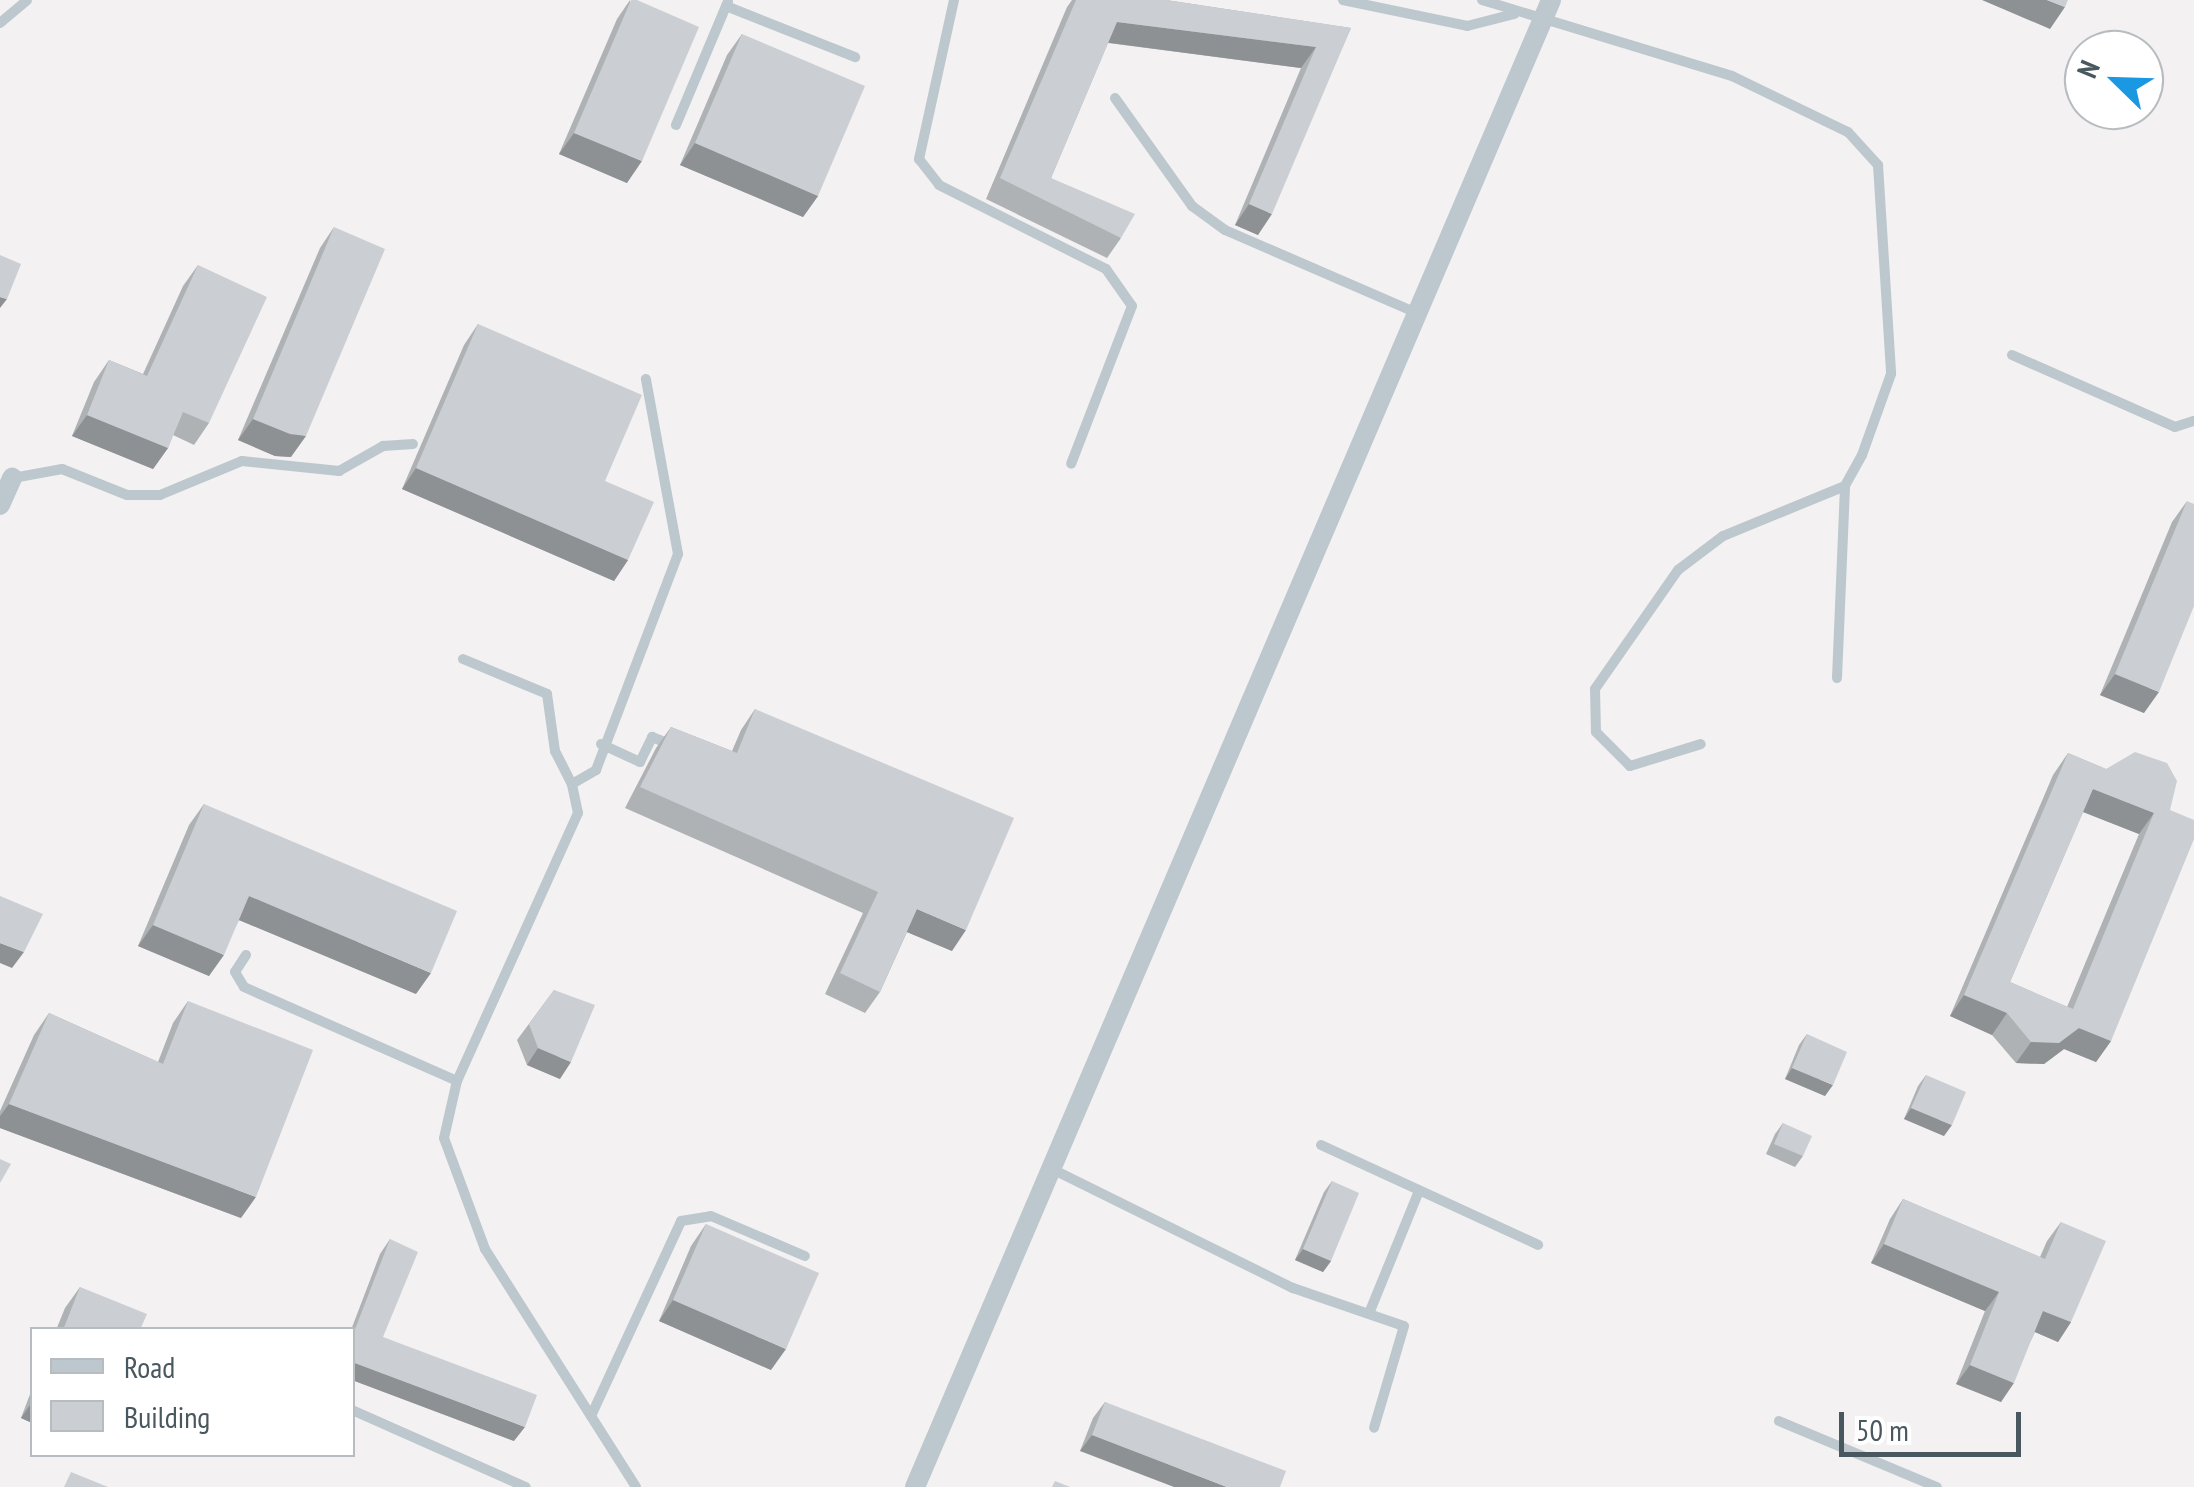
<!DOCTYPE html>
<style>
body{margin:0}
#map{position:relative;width:2194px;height:1487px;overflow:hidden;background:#f3f1f1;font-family:"PT Sans Narrow",sans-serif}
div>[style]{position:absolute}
.lane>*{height:10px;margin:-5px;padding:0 5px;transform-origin:5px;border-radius:5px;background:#bcc8cd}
.street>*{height:20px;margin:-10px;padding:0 10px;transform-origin:10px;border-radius:10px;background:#bcc8cd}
.wall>*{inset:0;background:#afb2b5}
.shaded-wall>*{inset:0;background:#8e9194}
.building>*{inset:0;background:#cbcfd3}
span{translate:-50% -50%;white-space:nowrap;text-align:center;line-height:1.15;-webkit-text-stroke:8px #fff;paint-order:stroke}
.legend{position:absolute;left:30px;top:1327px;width:325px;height:130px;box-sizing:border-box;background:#fff;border:2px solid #b6bcbf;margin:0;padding:12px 18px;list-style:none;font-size:30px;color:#48585e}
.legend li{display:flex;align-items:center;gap:20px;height:50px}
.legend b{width:50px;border:2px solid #b6bcbf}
.north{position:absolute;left:2064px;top:30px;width:100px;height:100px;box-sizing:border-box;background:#fff;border:2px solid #b6bcbf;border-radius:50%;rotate:293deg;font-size:28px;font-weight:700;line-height:40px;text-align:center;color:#48585e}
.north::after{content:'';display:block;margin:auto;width:35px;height:45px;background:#1b98e2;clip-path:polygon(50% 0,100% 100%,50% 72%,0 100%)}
.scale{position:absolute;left:1839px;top:1412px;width:182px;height:45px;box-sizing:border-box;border:5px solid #48585e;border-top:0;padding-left:12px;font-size:30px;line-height:35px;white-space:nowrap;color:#48585e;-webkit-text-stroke:8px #fff;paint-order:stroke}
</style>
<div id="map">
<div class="lane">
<div style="left:954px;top:0;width:163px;rotate:102.4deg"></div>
<div style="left:919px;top:159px;width:33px;rotate:52deg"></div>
<div style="left:939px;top:185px;width:187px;rotate:26.7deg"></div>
<div style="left:1106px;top:269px;width:45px;rotate:54.9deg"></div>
<div style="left:1132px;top:306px;width:169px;rotate:111.1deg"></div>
<div style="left:1343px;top:0;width:127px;rotate:11.8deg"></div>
<div style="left:1467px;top:26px;width:49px;rotate:-14.3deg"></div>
<div style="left:1482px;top:0;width:261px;rotate:16.9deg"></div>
<div style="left:1732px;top:76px;width:129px;rotate:25.8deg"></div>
<div style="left:1848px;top:132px;width:45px;rotate:47.7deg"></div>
<div style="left:1878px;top:165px;width:209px;rotate:86.4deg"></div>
<div style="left:1891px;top:374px;width:86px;rotate:109.7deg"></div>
<div style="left:1862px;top:455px;width:35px;rotate:119deg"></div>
<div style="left:1845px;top:486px;width:132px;rotate:157.7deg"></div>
<div style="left:1723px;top:536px;width:56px;rotate:142.9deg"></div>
<div style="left:1678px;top:570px;width:145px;rotate:124.9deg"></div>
<div style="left:1595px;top:689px;width:43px;rotate:88.7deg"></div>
<div style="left:1596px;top:732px;width:48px;rotate:45deg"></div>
<div style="left:1630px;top:766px;width:74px;rotate:-17.2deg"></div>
<div style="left:726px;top:6px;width:139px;rotate:21.6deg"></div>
<div style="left:0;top:23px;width:35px;rotate:-40deg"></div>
<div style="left:1115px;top:98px;width:133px;rotate:54.5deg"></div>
<div style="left:1192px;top:206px;width:41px;rotate:36deg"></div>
<div style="left:1225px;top:230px;width:209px;rotate:23.4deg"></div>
<div style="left:676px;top:125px;width:134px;rotate:-67.2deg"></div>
<div style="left:2012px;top:355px;width:178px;rotate:23.8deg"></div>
<div style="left:2175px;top:427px;width:20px;rotate:-18deg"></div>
<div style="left:13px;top:478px;width:50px;rotate:-10.4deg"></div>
<div style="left:62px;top:469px;width:70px;rotate:21.8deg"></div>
<div style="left:127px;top:495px;width:33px"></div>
<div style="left:160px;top:495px;width:89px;rotate:-22.5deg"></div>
<div style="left:242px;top:461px;width:98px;rotate:5.9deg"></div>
<div style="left:339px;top:471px;width:51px;rotate:-29.6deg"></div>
<div style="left:383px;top:446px;width:30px;rotate:-4deg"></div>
<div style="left:463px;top:659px;width:91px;rotate:22.6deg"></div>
<div style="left:547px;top:694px;width:58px;rotate:82deg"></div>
<div style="left:555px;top:751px;width:37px;rotate:63deg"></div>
<div style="left:1837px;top:678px;width:192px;rotate:-87.6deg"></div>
<div style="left:601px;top:744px;width:43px;rotate:24.8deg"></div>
<div style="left:640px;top:762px;width:28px;rotate:-64deg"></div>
<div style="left:652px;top:737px;width:24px;rotate:22deg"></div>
<div style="left:246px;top:955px;width:20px;rotate:123deg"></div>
<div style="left:235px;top:972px;width:17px;rotate:59deg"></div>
<div style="left:244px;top:987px;width:233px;rotate:23.8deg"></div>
<div style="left:1321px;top:1145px;width:239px;rotate:24.7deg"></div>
<div style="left:1052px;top:1169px;width:269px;rotate:26.3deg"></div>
<div style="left:1293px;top:1288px;width:117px;rotate:18.9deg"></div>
<div style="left:1404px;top:1326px;width:106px;rotate:106.4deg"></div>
<div style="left:1370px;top:1311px;width:130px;rotate:-67.8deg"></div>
<div style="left:352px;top:1410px;width:190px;rotate:23.9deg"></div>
<div style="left:591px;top:1416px;width:215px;rotate:-65.2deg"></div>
<div style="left:681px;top:1221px;width:30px;rotate:-9deg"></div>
<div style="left:711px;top:1216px;width:102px;rotate:23.1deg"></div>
<div style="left:1779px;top:1421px;width:171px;rotate:22.7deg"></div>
<div style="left:636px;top:1487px;width:282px;rotate:-122.4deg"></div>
<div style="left:485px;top:1249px;width:118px;rotate:-110.3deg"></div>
<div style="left:444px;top:1138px;width:58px;rotate:-77.2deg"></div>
<div style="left:457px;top:1081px;width:294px;rotate:-65.7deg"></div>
<div style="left:578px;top:813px;width:30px;rotate:-102deg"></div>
<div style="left:572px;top:784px;width:28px;rotate:-30deg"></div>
<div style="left:596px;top:770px;width:231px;rotate:-69.2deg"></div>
<div style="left:678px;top:554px;width:178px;rotate:-100.4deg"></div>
</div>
<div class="street">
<div style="left:0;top:505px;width:30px;rotate:-66deg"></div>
<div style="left:915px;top:1487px;width:1617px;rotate:-66.84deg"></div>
</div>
<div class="wall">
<div style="clip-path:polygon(630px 0,627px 183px,559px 154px,617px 19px)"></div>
<div style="clip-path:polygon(1072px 0,1166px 0,1351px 28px,1258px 235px,1235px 225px,1301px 68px,1108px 43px,1051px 178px,1121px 238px,1107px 258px,986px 199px,1067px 7px)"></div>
<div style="clip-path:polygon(742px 34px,818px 196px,803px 217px,680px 165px,727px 55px)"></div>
<div style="clip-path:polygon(334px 227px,291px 457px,275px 456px,238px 440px,320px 248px)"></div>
<div style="clip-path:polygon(198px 265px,209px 423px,194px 445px,173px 435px,168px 448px,153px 469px,72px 436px,94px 382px,109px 360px,143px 374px,183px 286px)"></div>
<div style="clip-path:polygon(478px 324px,605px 481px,628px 560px,614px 581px,402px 489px,464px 345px)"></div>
<div style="clip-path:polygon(2187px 501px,2144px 713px,2100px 695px,2172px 522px)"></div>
<div style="clip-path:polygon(755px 709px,952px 951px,907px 932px,880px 992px,865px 1013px,825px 994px,863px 913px,625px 808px,656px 748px,671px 727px,732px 751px,741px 730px)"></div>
<div style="clip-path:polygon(evenodd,2068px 753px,2106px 769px,2167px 763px,2111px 1041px,2096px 1062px,2064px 1049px,2044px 1064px,2016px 1063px,1992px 1035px,1950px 1016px,2053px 775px,2068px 753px,2083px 812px,2139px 834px,2067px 1007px,2010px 982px,2083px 812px)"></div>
<div style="clip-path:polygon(204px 804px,416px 994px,239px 920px,209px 976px,138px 946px,189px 825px)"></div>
<div style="clip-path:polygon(554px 990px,560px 1079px,527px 1065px,517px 1040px)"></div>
<div style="clip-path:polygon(188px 1001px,241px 1218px,0 1128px,0 1111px,34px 1035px,49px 1013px,158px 1062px,173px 1023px)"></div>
<div style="clip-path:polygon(1807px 1034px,1825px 1096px,1785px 1079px,1799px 1045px)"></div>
<div style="clip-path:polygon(1926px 1075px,1944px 1136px,1904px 1119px,1918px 1086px)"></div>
<div style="clip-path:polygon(1783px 1123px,1803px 1156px,1795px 1167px,1766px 1154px,1775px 1134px)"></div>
<div style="clip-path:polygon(1332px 1181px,1331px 1261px,1323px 1272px,1295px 1260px,1324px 1192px)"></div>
<div style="clip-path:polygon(1903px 1199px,2040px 1257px,2047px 1241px,2061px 1222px,2071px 1322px,2058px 1342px,2035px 1332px,2001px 1402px,1956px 1384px,1985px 1311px,1871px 1263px,1890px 1219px)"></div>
<div style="clip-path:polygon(706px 1224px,771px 1370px,659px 1321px,691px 1246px)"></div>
<div style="clip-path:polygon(390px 1239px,383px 1337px,514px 1441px,352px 1380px,352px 1330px,351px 1330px,380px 1254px)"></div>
<div style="clip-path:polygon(80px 1287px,140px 1330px,56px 1330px,65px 1308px)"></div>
<div style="clip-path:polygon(32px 1389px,32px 1423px,21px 1418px)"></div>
<div style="clip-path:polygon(1105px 1402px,1280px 1487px,1080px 1451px,1093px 1418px)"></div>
</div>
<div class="shaded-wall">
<div style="clip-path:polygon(1982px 0,2047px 0,2065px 7px,2050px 29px)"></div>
<div style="clip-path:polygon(1117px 22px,1316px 47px,1301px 68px,1103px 42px)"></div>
<div style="clip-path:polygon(574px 133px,642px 161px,627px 183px,559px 154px)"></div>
<div style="clip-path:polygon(695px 143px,818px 196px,803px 217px,680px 165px)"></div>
<div style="clip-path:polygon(1249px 204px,1272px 214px,1258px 235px,1235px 225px)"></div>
<div style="clip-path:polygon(0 297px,7px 299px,0 308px)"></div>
<div style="clip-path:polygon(87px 415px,168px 448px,153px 469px,72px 436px)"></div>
<div style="clip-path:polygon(253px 419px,306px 436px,291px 457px,275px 456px,238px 440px)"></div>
<div style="clip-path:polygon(416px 468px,628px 560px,614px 581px,402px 489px)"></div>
<div style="clip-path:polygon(2115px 674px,2159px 692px,2144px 713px,2100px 695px)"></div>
<div style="clip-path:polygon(2093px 789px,2154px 813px,2139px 834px,2078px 810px)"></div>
<div style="clip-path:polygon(249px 896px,431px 973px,416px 994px,234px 918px)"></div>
<div style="clip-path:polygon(917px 909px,966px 930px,952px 951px,902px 930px)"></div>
<div style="clip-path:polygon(153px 925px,224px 955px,209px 976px,138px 946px)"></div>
<div style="clip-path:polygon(0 943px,24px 952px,12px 968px,0 963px)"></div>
<div style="clip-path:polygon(1964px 995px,2007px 1013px,1992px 1035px,1950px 1016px)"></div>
<div style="clip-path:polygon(2079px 1028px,2111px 1041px,2096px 1062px,2064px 1049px,2044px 1064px,2016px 1063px,2031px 1042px)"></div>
<div style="clip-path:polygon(538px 1048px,571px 1062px,560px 1079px,527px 1065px)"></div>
<div style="clip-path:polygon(1792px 1068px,1833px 1085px,1825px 1096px,1785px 1079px)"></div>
<div style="clip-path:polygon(9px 1104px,256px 1197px,241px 1218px,0 1128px,0 1116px)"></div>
<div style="clip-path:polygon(1911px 1108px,1952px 1125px,1944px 1136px,1904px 1119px)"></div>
<div style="clip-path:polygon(1884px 1244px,1999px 1292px,1985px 1311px,1871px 1263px)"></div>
<div style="clip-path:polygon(1303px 1249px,1331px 1261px,1323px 1272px,1295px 1260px)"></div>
<div style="clip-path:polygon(673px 1300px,786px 1349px,771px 1370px,659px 1321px)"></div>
<div style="clip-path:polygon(2043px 1311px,2071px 1322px,2058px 1342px,2030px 1330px)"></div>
<div style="clip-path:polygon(352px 1362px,525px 1427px,514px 1441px,352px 1380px)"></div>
<div style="clip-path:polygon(1970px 1365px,2014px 1383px,2001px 1402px,1956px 1384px)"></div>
<div style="clip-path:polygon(32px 1402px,32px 1423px,21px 1418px)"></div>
<div style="clip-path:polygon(1092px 1435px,1227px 1487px,1174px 1487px,1080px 1451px)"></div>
</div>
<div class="building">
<div style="clip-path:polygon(631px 0,637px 0,699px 27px,642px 161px,574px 133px)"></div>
<div style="clip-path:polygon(1076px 0,1166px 0,1351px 28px,1272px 214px,1249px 204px,1316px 47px,1117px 22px,1051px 178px,1135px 214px,1121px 238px,1000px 178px)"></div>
<div style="clip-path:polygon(2047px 0,2068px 0,2065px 7px)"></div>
<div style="clip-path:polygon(742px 34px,865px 86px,818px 196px,695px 143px)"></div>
<div style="clip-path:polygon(334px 227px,385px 249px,306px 436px,290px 434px,253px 419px)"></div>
<div style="clip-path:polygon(0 255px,21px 264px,7px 299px,0 297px)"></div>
<div style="clip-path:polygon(198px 265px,267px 297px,209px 423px,183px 412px,168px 448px,87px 415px,109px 360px,147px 376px)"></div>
<div style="clip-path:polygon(478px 324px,642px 395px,605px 481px,654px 502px,628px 560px,416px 468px)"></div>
<div style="clip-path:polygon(2187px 501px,2194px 504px,2194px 606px,2159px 692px,2115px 674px)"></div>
<div style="clip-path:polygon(755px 709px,1014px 818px,966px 930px,917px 909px,880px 992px,840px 973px,878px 892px,640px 787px,671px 727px,737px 753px)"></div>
<div style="clip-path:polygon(evenodd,2135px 752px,2167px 763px,2177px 781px,2170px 810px,2194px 820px,2194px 839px,2111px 1041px,2079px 1028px,2059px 1043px,2031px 1042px,2007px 1013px,1964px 995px,2068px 753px,2106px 769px,2135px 752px,2093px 789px,2154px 813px,2073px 1009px,2010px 982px,2093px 789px)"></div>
<div style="clip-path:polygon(204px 804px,457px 911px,431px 973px,249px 896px,224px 955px,153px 925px)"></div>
<div style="clip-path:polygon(0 896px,43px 914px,24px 952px,0 943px)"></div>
<div style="clip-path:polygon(554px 990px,595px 1005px,571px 1062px,538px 1048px,529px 1024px)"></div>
<div style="clip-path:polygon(188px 1001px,313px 1050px,256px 1197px,9px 1104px,49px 1013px,163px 1064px)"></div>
<div style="clip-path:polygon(1807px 1034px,1847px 1052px,1833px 1085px,1792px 1068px)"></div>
<div style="clip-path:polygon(1926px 1075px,1966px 1092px,1952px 1125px,1911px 1108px)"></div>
<div style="clip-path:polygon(1783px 1123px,1812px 1136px,1803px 1156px,1774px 1144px)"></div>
<div style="clip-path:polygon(0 1159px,11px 1164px,0 1183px)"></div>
<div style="clip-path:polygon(1332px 1181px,1359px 1193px,1331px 1261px,1303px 1249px)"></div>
<div style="clip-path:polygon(1903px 1199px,2045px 1259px,2061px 1222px,2106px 1241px,2071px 1322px,2043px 1311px,2014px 1383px,1970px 1365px,1999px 1292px,1884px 1244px)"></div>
<div style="clip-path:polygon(706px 1224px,819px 1273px,786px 1349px,673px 1300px)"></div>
<div style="clip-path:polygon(390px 1239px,418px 1252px,383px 1337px,537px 1395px,525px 1427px,352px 1362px,352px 1337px)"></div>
<div style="clip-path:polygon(80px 1287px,147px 1314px,140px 1330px,63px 1330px)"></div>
<div style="clip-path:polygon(1105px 1402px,1286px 1471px,1280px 1487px,1227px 1487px,1092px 1435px)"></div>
<div style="clip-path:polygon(71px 1472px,108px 1487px,64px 1487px)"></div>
<div style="clip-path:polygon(1055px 1481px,1070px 1487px,1052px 1487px)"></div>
</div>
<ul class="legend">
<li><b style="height:12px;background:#bcc8cd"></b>Road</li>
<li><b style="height:28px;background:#cbcfd3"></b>Building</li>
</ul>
<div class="north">N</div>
<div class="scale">50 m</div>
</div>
